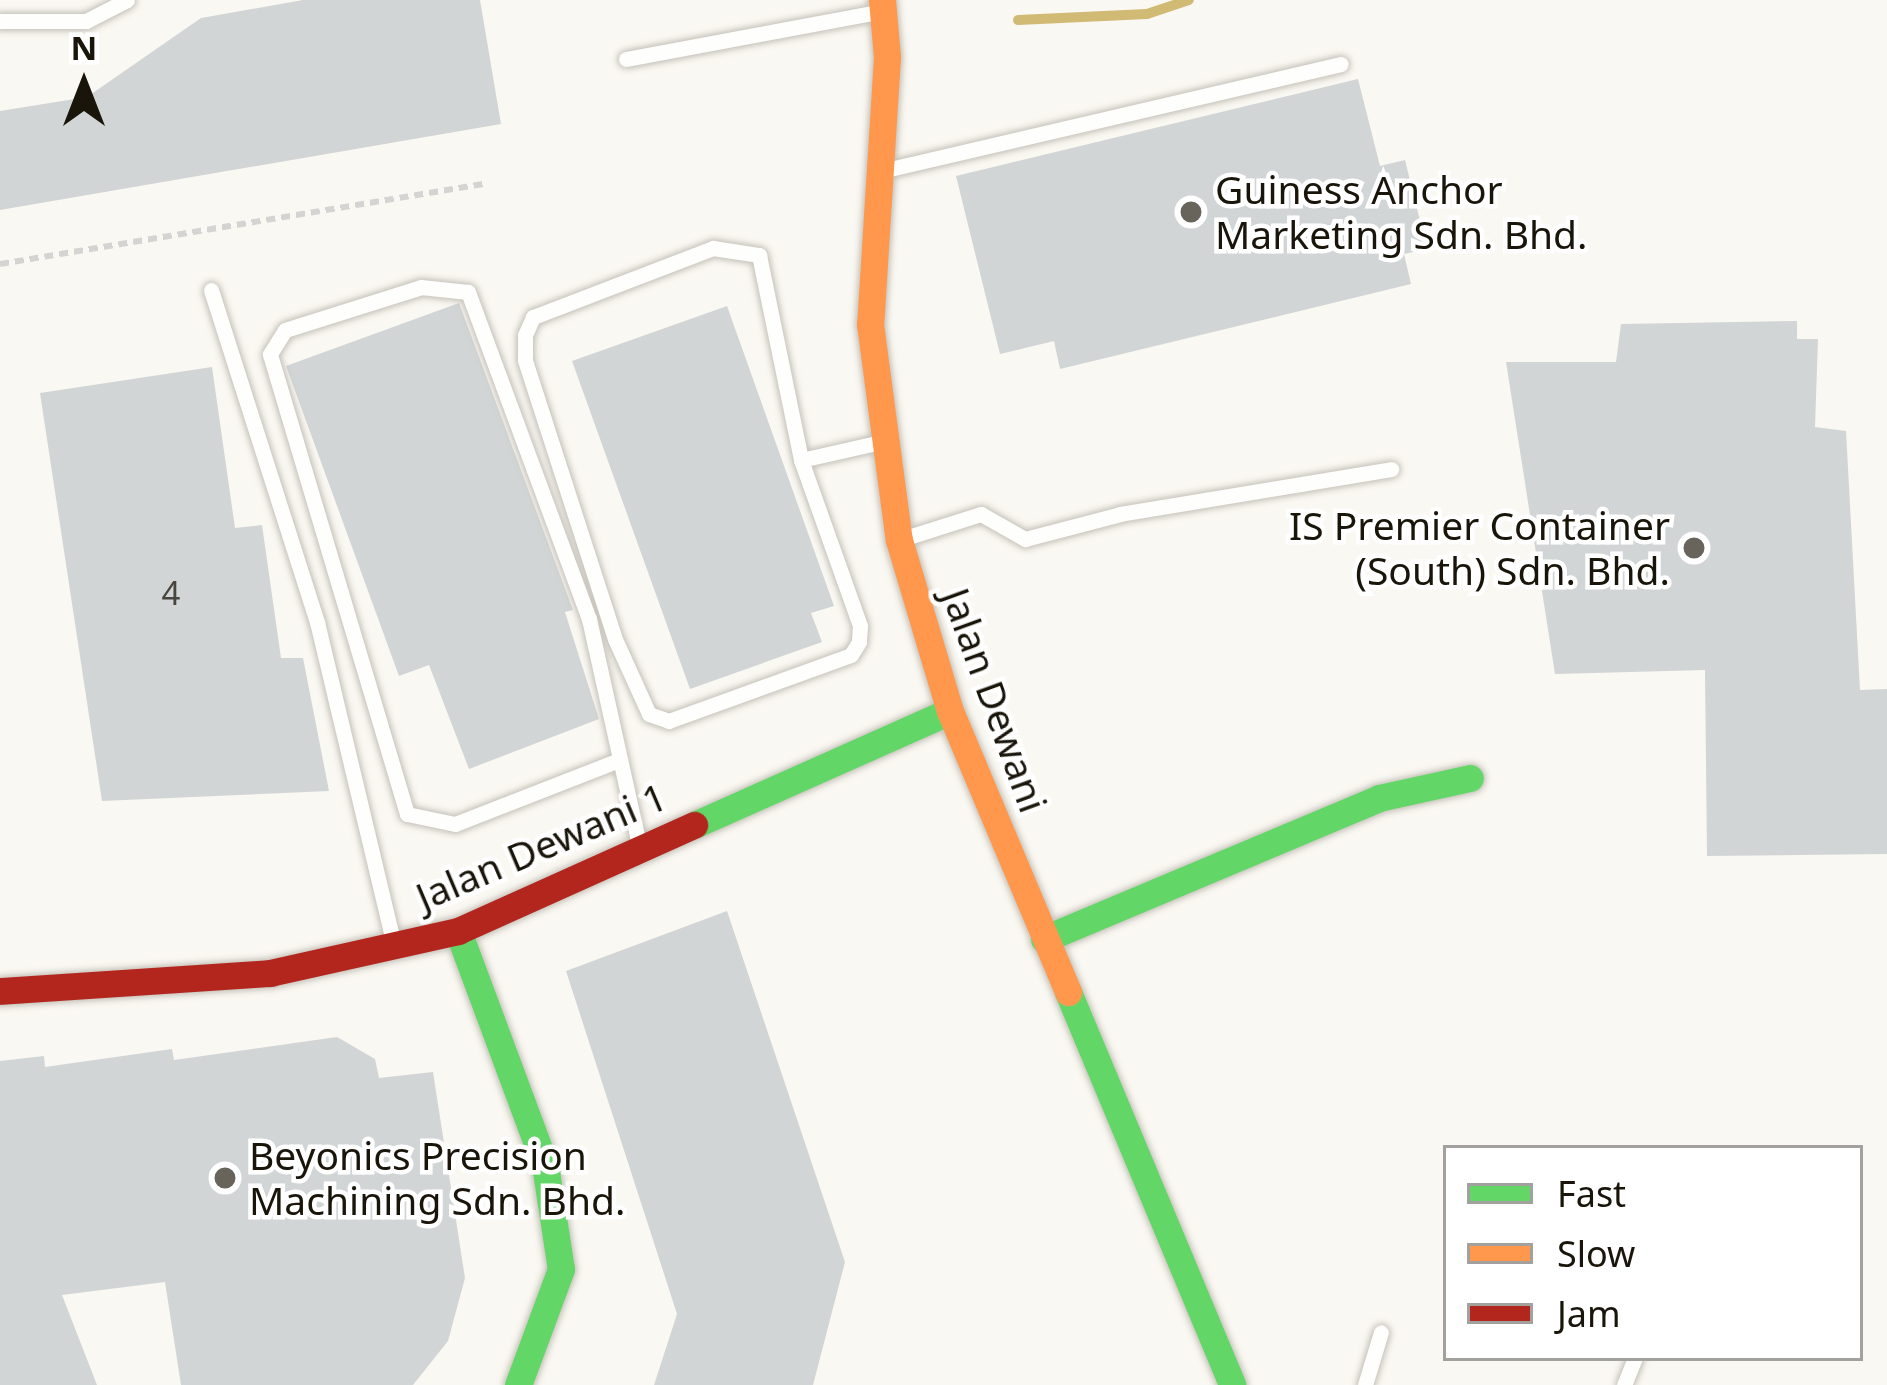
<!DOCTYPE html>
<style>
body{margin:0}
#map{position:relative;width:1887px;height:1385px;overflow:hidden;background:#faf8f2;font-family:"Noto Sans",sans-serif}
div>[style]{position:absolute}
.stream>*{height:10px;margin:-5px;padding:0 5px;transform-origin:5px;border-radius:5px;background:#d1ba74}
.building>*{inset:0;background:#d1d5d5}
.path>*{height:6px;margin-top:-3px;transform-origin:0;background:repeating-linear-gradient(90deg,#d5d4d2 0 9px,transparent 0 15px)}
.roads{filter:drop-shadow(0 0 3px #c5c2ba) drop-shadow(0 0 3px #c5c2ba)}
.lane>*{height:15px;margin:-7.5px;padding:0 7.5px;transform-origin:7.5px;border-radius:7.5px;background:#fefefd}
.fast>*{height:27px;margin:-13.5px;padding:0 13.5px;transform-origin:13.5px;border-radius:13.5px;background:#63d668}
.slow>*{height:27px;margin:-13.5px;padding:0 13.5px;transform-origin:13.5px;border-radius:13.5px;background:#ff974d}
.jam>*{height:27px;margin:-13.5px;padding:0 13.5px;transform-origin:13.5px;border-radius:13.5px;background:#b3261e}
.dots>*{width:33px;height:33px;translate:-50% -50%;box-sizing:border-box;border:6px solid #fff;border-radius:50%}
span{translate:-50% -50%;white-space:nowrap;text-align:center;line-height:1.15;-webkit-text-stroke:9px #fff;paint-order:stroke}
.number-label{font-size:33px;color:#47453e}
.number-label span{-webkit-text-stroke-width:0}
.poi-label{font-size:39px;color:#19150b}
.left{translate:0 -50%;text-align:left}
.right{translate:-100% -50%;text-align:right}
.street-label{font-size:39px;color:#19150b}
.legend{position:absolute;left:1443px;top:1145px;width:420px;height:216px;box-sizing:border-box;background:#fff;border:3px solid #a3a19d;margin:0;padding:15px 21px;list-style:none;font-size:36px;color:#19150b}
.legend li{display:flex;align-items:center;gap:24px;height:60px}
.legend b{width:60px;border:3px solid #a3a19d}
.north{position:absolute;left:24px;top:24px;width:120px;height:120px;-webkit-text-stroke:9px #fff;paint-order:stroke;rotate:0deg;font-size:33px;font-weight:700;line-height:48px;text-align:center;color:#19150b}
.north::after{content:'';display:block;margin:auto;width:42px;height:54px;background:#19150b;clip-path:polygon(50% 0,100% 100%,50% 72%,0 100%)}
</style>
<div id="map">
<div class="stream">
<div style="left:1018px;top:20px;width:129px;rotate:-2.7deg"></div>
<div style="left:1147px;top:14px;width:44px;rotate:-18.4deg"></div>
</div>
<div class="building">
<div style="clip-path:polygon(303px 0,480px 0,501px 124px,0 210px,0 111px,87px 97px,201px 18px)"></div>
<div style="clip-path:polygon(1358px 79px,1380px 166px,1405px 160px,1427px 249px,1404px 254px,1411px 284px,1060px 369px,1054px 341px,1000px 354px,956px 176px)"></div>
<div style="clip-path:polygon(459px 303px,573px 610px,565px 612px,599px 719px,469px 769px,429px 665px,399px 676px,286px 366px)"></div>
<div style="clip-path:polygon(727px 306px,834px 606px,811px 613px,822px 642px,690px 689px,572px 361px)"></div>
<div style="clip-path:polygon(1797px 321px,1797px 339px,1818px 339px,1815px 427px,1846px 431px,1860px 690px,1887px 689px,1887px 854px,1707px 856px,1705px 670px,1555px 674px,1506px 362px,1616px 362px,1621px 324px)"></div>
<div style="clip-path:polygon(212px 367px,235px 528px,262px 525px,281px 658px,303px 658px,329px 791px,102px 801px,40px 393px)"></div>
<div style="clip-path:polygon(727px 911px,845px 1262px,813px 1385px,654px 1385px,677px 1314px,566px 971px)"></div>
<div style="clip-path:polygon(337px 1037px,375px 1059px,379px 1078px,433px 1072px,465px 1278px,448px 1341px,413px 1385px,181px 1385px,165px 1282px,62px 1295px,97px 1385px,0 1385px,0 1061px,44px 1056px,45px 1067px,172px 1049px,174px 1060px)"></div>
</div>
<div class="path">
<div style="left:0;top:264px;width:494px;rotate:-9.4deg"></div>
</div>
<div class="roads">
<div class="lane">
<div style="left:0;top:21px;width:86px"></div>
<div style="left:86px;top:21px;width:46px;rotate:-27.1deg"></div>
<div style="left:626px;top:59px;width:256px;rotate:-10.6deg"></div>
<div style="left:881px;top:171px;width:472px;rotate:-13.1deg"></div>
<div style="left:713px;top:248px;width:47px;rotate:8.7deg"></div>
<div style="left:759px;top:255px;width:209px;rotate:78.4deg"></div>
<div style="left:801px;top:460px;width:176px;rotate:70.4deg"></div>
<div style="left:860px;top:626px;width:16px;rotate:94deg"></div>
<div style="left:859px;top:642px;width:15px;rotate:122deg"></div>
<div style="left:851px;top:655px;width:194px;rotate:160.1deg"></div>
<div style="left:669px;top:721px;width:21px;rotate:-161deg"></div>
<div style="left:649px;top:714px;width:82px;rotate:-114.4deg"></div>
<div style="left:615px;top:639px;width:293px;rotate:-107.9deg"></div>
<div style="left:525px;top:360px;width:25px;rotate:-90deg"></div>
<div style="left:525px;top:335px;width:20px;rotate:-66deg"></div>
<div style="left:533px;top:317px;width:193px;rotate:-21deg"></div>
<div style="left:211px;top:290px;width:349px;rotate:72.3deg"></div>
<div style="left:317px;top:622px;width:331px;rotate:76.6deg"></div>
<div style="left:801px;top:460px;width:82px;rotate:-12.7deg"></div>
<div style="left:902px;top:539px;width:83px;rotate:-17.6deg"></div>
<div style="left:981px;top:514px;width:51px;rotate:29.6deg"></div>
<div style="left:1025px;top:539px;width:98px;rotate:-14.7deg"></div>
<div style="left:1120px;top:514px;width:275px;rotate:-9.4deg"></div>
<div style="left:619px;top:760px;width:176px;rotate:158.7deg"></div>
<div style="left:455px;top:824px;width:49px;rotate:-168.2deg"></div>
<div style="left:407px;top:814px;width:480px;rotate:-106.6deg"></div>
<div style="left:270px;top:354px;width:28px;rotate:-58deg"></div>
<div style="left:285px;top:330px;width:143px;rotate:-17.5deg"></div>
<div style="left:421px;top:287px;width:47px;rotate:6.1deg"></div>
<div style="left:468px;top:292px;width:349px;rotate:69.7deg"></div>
<div style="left:589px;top:619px;width:231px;rotate:77.5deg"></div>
<div style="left:1365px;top:1385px;width:55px;rotate:-73.2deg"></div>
<div style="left:1624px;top:1385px;width:29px;rotate:-68deg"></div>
</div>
<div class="fast">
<div style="left:694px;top:825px;width:280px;rotate:-24deg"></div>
<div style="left:458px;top:931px;width:250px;rotate:69.6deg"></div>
<div style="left:545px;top:1165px;width:105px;rotate:81.3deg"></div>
<div style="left:561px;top:1269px;width:124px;rotate:110.3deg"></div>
<div style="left:1044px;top:939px;width:363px;rotate:-22.8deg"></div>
<div style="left:1379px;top:798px;width:93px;rotate:-12.4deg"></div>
<div style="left:1068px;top:992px;width:426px;rotate:67.3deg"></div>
</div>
<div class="slow">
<div style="left:882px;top:0;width:57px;rotate:85deg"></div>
<div style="left:887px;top:57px;width:268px;rotate:93.6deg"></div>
<div style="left:870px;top:324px;width:218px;rotate:82.4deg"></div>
<div style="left:899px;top:540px;width:178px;rotate:73.4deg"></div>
<div style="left:950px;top:711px;width:305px;rotate:67.2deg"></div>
</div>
<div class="jam">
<div style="left:0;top:991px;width:271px;rotate:-3.8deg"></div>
<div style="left:270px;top:973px;width:193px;rotate:-12.6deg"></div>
<div style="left:458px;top:931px;width:259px;rotate:-24.2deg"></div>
</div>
</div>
<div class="dots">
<div style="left:1191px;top:212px;background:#68645c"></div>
<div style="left:1694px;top:548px;background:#68645c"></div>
<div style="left:225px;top:1178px;background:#68645c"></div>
</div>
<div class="number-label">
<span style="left:171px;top:593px">4</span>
</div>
<div class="poi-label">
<span class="left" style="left:1215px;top:212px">Guiness Anchor<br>Marketing Sdn. Bhd.</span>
<span class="right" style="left:1670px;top:548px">IS Premier Container<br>(South) Sdn. Bhd.</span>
<span class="left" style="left:249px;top:1178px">Beyonics Precision<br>Machining Sdn. Bhd.</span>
</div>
<div class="street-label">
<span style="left:995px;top:700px;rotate:70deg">Jalan Dewani</span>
<span style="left:541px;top:846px;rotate:-23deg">Jalan Dewani 1</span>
</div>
<ul class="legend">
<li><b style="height:15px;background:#63d668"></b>Fast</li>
<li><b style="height:15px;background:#ff974d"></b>Slow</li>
<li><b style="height:15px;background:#b3261e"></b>Jam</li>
</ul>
<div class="north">N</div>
</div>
